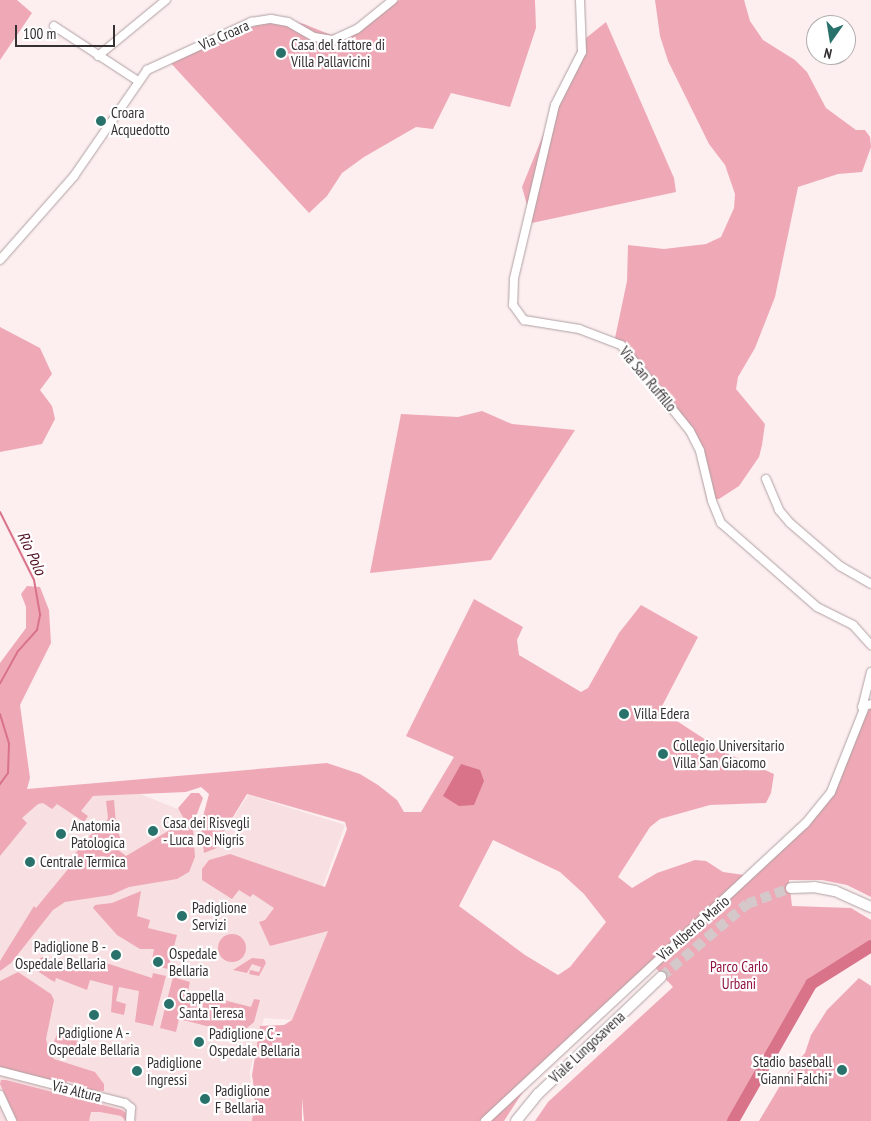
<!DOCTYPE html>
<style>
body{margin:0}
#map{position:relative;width:871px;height:1121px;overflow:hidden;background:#fdeef0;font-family:"PT Sans Narrow",sans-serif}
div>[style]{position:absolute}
.built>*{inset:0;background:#f7dfe2}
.green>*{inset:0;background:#efa9b6}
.round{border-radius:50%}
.water>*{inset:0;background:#d9738a}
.stream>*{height:2px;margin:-1px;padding:0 1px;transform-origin:1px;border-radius:1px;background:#d9738a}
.river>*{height:12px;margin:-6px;padding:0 6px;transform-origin:6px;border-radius:6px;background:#d9738a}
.major-tunnel>*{height:10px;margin-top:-5px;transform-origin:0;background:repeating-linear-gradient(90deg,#d5c8ca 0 10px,transparent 0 15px)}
.roads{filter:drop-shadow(0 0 1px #afa1a3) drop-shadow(0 0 1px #afa1a3)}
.minor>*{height:8px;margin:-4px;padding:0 4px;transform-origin:4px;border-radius:4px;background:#fff}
.major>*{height:10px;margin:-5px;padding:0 5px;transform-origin:5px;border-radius:5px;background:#fff}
.dots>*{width:14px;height:14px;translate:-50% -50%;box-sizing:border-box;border:2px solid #fff;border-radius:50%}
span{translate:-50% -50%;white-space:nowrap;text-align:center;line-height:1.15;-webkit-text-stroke:4.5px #fff;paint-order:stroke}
.street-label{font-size:15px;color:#353031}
.poi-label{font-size:15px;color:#353031}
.left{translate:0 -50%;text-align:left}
.right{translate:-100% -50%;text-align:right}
.park-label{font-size:15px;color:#901241}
.water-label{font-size:16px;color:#531226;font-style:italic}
.north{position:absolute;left:806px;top:15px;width:50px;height:50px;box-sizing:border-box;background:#fff;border:1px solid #aeacad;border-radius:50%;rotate:193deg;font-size:14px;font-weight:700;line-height:20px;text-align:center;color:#353031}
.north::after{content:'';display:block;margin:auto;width:18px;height:22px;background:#29716b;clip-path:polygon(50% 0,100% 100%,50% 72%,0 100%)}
.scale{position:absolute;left:15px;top:25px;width:100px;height:22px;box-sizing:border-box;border:2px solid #353031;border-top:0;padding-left:6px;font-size:15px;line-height:18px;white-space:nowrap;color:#353031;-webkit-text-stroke:4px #fff;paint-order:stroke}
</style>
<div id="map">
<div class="built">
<div style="clip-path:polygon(140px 794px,183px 811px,217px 843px,248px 795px,345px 825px,323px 886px,328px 934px,313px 971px,292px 1020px,264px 1018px,250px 1070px,252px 1121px,0 1121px,0 811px,24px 799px)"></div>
</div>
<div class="green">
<div style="clip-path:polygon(0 0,17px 0,32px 13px,0 60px)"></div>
<div style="clip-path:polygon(399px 0,535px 0,536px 28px,510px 107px,451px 93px,433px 129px,416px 127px,364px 157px,342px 173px,327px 196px,309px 213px,167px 59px,276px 18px,304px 24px,331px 35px,345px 33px,365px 27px)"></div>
<div style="clip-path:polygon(655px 0,744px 0,750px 21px,763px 40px,795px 60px,807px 72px,826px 108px,856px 130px,865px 130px,870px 137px,871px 147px,862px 172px,838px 174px,798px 187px,775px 297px,755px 348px,738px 377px,736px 389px,765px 424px,762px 445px,759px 457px,739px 486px,719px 499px,707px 500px,694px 439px,638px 362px,615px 338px,627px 281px,628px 245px,664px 249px,706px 244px,721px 237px,734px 208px,735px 194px,725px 165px,709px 144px,668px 61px,660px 36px)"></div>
<div style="clip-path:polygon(606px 22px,674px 178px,676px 192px,532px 223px,522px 187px,581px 42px)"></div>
<div style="clip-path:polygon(0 327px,40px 348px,52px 374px,40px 390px,52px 406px,55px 419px,42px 444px,0 452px)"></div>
<div style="clip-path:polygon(482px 411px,512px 424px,575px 430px,491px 560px,370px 573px,401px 414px,458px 417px)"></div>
<div style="clip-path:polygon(evenodd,27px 586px,40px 587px,49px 610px,51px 643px,20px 705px,30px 778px,27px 789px,327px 763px,360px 774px,378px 785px,397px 800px,404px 812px,421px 812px,454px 757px,406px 736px,474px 599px,523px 627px,517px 640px,519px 655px,581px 692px,588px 688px,619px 633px,641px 605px,698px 637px,660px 710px,726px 753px,774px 774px,771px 793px,766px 803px,710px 805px,660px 819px,650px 827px,618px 877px,632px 888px,657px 873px,695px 860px,706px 861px,723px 872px,744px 875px,774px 856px,831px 792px,858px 715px,871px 707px,871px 897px,847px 885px,822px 880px,789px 880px,792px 906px,851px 908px,871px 920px,871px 946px,811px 984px,733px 1121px,535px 1121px,548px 1102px,673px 987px,652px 964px,534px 1075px,504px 1121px,304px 1121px,302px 1098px,302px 1121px,252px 1121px,255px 1095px,252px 1075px,260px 1026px,284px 1025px,292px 1020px,328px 931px,270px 946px,259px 922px,265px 920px,274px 908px,253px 894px,250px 897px,239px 890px,232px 899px,202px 880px,202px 869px,209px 860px,230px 854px,325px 887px,347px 829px,345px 822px,247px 794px,217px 843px,219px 847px,204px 853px,201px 824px,209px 794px,201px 787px,186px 792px,93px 796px,81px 811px,88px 816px,84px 822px,57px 804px,52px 809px,43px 803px,38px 804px,22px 818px,27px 823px,0 856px,0 663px,26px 628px,26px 607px,21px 594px,27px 586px,493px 840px,560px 872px,584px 894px,606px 922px,570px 967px,558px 975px,525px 955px,459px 906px,493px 840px)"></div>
<div style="clip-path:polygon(191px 793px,199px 793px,203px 798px,194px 822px,184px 819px,178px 808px)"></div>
<div style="clip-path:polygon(114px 800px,116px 824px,123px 848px,117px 849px,126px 856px,180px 824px,193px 828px,195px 857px,189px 872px,177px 879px,129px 887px,111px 895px,65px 902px,53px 910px,11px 963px,0 971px,0 961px,34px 906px,36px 908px,78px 857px,75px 854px,94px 831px,103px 827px,108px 818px,106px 801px)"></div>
<div style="clip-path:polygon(141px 891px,137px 916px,150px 920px,148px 928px,177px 935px,168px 969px,151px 965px,154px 949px,140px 949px,117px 935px,93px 908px,95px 905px,112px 903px)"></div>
<div class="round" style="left:218px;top:934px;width:28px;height:28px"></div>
<div style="clip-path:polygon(42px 957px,80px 966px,82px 960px,102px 966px,103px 962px,152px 978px,153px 973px,166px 976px,153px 1026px,135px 1022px,139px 991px,119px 987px,116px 1001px,126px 1004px,124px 1015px,111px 1012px,113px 986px,90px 980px,87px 990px,56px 978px,55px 982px,51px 980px,30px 966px)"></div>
<div style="clip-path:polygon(252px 958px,264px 959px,266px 963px,259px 976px,249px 974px,250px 970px,259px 972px,261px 967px,252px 964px,247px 973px,233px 970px)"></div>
<div style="clip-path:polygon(18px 972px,51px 994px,54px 1000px,46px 1039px,49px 1052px,54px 1059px,95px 1072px,104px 1084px,104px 1091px,78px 1090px,79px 1084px,67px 1081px,65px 1086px,0 1068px,0 981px)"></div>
<div style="clip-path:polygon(173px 977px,190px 982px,188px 991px,251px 1007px,254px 999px,260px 1000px,254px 1022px,247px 1028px,226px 1031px,179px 1019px,176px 1032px,160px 1028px,165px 1008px,172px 1010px,175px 1006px,174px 1002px,167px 1000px)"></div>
<div style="clip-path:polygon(859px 978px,871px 986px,871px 1121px,759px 1121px,787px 1074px,805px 1053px,811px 1035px,827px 1010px)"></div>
<div style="clip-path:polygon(59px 1029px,80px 1034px,76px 1048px,54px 1042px)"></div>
<div style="clip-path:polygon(6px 1080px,122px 1110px,126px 1113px,126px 1121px,121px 1116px,100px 1112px,91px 1112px,89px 1121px,17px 1121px,0 1084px,1px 1080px)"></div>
</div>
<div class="water">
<div style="clip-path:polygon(461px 764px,480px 770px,484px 781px,474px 805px,459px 806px,443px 796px)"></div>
</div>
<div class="stream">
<div style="left:0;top:512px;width:76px;rotate:63.4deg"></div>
<div style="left:34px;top:580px;width:36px;rotate:80deg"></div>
<div style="left:40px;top:615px;width:15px;rotate:101deg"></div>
<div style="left:37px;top:630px;width:28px;rotate:132deg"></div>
<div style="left:18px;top:651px;width:37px;rotate:119deg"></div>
<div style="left:0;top:714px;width:31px;rotate:73deg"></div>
<div style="left:9px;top:744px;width:29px;rotate:92deg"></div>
<div style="left:8px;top:773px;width:14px;rotate:126deg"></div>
</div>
<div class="river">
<div style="left:733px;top:1121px;width:158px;rotate:-60.3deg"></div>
<div style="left:811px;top:984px;width:71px;rotate:-32.3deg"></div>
</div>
<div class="major-tunnel">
<div style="left:661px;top:977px;width:113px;rotate:-40.3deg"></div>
<div style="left:747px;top:904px;width:47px;rotate:-20deg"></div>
</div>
<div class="roads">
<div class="minor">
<div style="left:580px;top:0;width:52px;rotate:87.8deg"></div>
<div style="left:582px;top:52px;width:59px;rotate:117deg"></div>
<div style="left:555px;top:105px;width:179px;rotate:103.3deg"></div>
<div style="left:514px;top:279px;width:26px;rotate:92deg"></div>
<div style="left:513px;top:305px;width:19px;rotate:54deg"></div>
<div style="left:524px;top:320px;width:56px;rotate:9.3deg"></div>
<div style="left:579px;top:329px;width:45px;rotate:20.9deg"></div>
<div style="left:621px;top:345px;width:110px;rotate:51.3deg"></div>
<div style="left:690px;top:431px;width:22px;rotate:63deg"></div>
<div style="left:700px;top:451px;width:51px;rotate:76.5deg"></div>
<div style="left:712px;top:501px;width:24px;rotate:68deg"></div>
<div style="left:721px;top:523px;width:128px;rotate:41.2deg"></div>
<div style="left:817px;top:607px;width:40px;rotate:26.6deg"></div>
<div style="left:853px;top:625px;width:27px;rotate:48deg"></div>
<div style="left:54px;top:26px;width:100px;rotate:33.2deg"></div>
<div style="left:98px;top:56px;width:88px;rotate:-39.5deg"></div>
<div style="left:0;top:260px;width:112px;rotate:-48.6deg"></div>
<div style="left:74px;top:176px;width:129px;rotate:-55.4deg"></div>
<div style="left:147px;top:70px;width:115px;rotate:-24.8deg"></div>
<div style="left:251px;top:22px;width:20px;rotate:-9deg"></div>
<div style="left:271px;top:19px;width:17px;rotate:10deg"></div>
<div style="left:288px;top:22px;width:30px;rotate:30deg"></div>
<div style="left:314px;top:37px;width:19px;rotate:9deg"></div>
<div style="left:333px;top:40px;width:26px;rotate:-25deg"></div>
<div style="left:357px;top:29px;width:46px;rotate:-38.9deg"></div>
<div style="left:766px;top:479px;width:34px;rotate:67deg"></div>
<div style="left:779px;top:510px;width:17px;rotate:50deg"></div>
<div style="left:790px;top:523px;width:66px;rotate:40.7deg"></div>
<div style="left:840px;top:566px;width:36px;rotate:30deg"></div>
<div style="left:871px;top:672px;width:36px;rotate:104deg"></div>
<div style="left:862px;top:707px;width:9px;rotate:-18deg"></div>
<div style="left:0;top:1071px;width:129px;rotate:14.4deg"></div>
<div style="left:125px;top:1103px;width:8px;rotate:40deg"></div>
<div style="left:131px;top:1108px;width:13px;rotate:94deg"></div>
<div style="left:0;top:1095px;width:29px;rotate:65deg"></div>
<div style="left:485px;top:1121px;width:437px;rotate:-42.9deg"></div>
<div style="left:805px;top:824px;width:41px;rotate:-50.9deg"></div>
<div style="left:831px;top:792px;width:89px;rotate:-68.3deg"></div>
</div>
<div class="major">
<div style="left:791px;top:888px;width:23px;rotate:-2deg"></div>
<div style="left:814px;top:887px;width:21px;rotate:11deg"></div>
<div style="left:835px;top:891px;width:39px;rotate:24deg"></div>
<div style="left:516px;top:1121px;width:35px;rotate:-51deg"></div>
<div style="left:538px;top:1094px;width:170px;rotate:-43.6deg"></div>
</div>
</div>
<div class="dots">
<div style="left:281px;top:53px;background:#29716b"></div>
<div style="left:101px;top:121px;background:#29716b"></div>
<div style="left:624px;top:714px;background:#29716b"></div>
<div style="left:663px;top:754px;background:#29716b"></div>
<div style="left:153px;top:831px;background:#29716b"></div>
<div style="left:61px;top:834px;background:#29716b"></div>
<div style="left:30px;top:862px;background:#29716b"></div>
<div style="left:182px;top:916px;background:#29716b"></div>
<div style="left:116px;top:955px;background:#29716b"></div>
<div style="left:158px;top:962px;background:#29716b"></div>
<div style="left:169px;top:1004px;background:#29716b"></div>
<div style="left:94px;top:1015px;background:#29716b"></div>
<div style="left:199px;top:1042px;background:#29716b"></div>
<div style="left:842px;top:1070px;background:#29716b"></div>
<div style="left:137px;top:1071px;background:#29716b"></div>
<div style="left:205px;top:1099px;background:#29716b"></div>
</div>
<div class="street-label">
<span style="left:224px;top:35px;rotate:-24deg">Via Croara</span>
<span style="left:648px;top:379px;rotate:50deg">Via San Ruffillo</span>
<span style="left:693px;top:928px;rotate:-41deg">Via Alberto Mario</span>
<span style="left:587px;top:1047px;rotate:-43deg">Viale Lungosavena</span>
<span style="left:77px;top:1091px;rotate:14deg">Via Altura</span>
</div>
<div class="poi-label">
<span class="left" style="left:291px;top:53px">Casa del fattore di<br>Villa Pallavicini</span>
<span class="left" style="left:111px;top:121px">Croara<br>Acquedotto</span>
<span class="left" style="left:634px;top:714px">Villa Edera</span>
<span class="left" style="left:673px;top:754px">Collegio Universitario<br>Villa San Giacomo</span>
<span class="left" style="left:163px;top:831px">Casa dei Risvegli<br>- Luca De Nigris</span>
<span class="left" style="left:71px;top:834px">Anatomia<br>Patologica</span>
<span class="left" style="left:40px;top:862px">Centrale Termica</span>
<span class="left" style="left:192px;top:916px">Padiglione<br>Servizi</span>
<span class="right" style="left:106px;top:955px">Padiglione B -<br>Ospedale Bellaria</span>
<span class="left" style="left:169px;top:962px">Ospedale<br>Bellaria</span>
<span class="left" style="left:179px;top:1004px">Cappella<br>Santa Teresa</span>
<span style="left:94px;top:1041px">Padiglione A -<br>Ospedale Bellaria</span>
<span class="left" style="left:209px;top:1042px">Padiglione C -<br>Ospedale Bellaria</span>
<span class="right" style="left:832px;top:1070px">Stadio baseball<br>"Gianni Falchi"</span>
<span class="left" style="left:147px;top:1071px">Padiglione<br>Ingressi</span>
<span class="left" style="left:215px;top:1099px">Padiglione<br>F Bellaria</span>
</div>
<div class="park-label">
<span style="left:739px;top:975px">Parco Carlo<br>Urbani</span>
</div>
<div class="water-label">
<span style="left:32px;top:553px;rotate:65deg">Rio Polo</span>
</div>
<div class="north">N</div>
<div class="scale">100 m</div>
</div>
